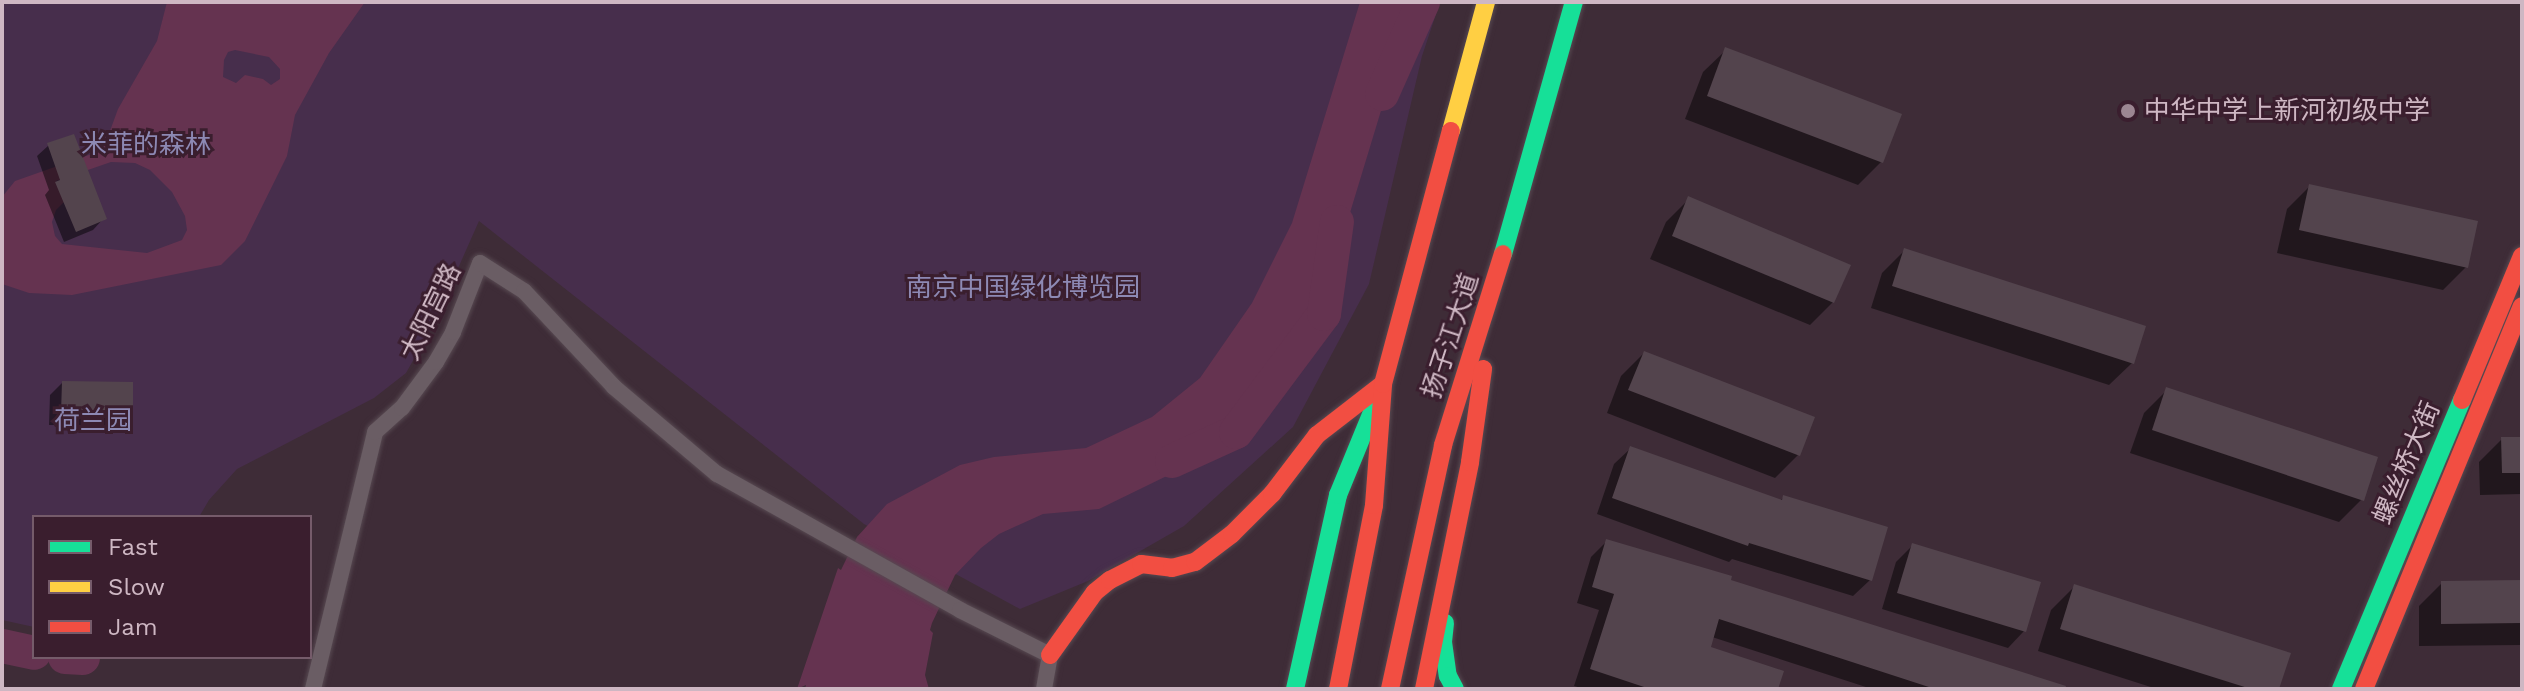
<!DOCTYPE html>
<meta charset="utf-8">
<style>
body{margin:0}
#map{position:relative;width:2524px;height:691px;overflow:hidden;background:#3e2c37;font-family:"Work Sans","Noto Sans SC",sans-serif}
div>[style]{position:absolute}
.green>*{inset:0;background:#472e4c}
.water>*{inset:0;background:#653350}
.shadow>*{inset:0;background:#0007}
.river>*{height:34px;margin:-17px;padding:0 17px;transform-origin:17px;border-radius:17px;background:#653350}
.building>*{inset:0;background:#53444d}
.roads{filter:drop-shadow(0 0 2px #574951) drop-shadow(0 0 2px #574951)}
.street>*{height:16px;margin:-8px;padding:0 8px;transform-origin:8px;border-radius:8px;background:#6a5d64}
.fast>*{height:18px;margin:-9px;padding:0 9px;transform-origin:9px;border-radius:9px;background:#16e098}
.slow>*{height:18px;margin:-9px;padding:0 9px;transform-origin:9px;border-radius:9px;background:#ffcf43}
.jam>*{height:18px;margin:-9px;padding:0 9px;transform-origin:9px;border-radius:9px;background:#f24e42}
.dots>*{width:22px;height:22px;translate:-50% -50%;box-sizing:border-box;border:4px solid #3a1e2e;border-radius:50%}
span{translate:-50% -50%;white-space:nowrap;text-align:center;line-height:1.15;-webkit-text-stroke:6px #3a1e2e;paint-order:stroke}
.poi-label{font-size:26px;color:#ceb7c3}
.left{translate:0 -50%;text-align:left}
.park-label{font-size:26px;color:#8d89b4}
.street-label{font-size:26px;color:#ceb7c3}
.frame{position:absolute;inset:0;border:4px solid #ceb7c3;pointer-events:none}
.legend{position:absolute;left:32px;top:515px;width:280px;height:144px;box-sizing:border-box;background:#3a1e2e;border:2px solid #755b6a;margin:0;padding:10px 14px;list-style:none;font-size:24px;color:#ceb7c3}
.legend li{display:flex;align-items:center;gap:16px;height:40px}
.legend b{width:40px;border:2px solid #755b6a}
</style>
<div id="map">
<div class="green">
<div style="clip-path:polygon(2px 2px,1440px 2px,1422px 56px,1369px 284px,1293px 427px,1184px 526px,1088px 581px,1020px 609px,864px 524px,479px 221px,432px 327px,406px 373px,374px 398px,237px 469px,209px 500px,199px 517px,34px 517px,34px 627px,2px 620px)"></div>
</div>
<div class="water">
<div style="clip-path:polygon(evenodd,167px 2px,365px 2px,329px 53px,295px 115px,287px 156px,245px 241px,221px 265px,72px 295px,29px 293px,2px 284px,2px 197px,15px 181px,103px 150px,118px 109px,157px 41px,167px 2px,235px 50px,269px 57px,280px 69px,280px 79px,271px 85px,263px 79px,245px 75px,236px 83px,223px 77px,224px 60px,228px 52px,235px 50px,167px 2px,111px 162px,135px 163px,150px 170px,172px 192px,185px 216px,187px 230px,182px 240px,147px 253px,62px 244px,55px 236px,52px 222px,56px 210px,64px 202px,56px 181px,111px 162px)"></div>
<div style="clip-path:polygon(1360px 2px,1414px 2px,1339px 249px,1296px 337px,1232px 428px,1177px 471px,1099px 509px,1043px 514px,999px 534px,981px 548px,955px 575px,932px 623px,930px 630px,933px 633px,925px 675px,929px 689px,805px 689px,806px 685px,797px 689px,838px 568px,841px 570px,857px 537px,887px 504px,960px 465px,994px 457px,1086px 448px,1152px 417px,1200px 378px,1252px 303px,1292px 223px)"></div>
</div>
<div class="shadow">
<div style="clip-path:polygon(1726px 50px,1899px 116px,1881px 162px,1858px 185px,1685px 119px,1703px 72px)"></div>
<div style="clip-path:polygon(49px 145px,104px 218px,93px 230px,64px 242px,45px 195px,49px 190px,37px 156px)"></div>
<div style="clip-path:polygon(2310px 186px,2466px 267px,2443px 290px,2277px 253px,2287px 209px)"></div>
<div style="clip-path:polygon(1689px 199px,1833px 302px,1810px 325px,1650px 259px,1666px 222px)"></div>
<div style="clip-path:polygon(1905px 250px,2132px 363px,2109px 385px,1871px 308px,1882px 273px)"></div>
<div style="clip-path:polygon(1644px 353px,1798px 455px,1775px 478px,1607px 413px,1621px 376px)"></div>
<div style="clip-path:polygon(62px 383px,131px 414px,118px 426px,49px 425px,50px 395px)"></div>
<div style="clip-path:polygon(2167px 390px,2362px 499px,2339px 522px,2130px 453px,2144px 413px)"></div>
<div style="clip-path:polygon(2502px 439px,2522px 439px,2522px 494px,2480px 495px,2479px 462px)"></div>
<div style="clip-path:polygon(1631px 448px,1780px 501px,1784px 497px,1870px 580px,1853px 596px,1732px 559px,1729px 562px,1597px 514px,1614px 464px)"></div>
<div style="clip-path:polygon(1607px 541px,2045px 689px,1872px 689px,1712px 637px,1708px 649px,1776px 689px,1585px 689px,1574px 686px,1599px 610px,1577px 603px,1591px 557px)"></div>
<div style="clip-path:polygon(1913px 545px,2024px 631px,2008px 648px,1882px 609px,1896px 562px)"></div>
<div style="clip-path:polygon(2522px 582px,2522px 645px,2419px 646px,2419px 606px,2442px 583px)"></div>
<div style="clip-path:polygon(2074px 587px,2277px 689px,2157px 689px,2038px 651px,2051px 610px)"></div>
</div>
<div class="river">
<div style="left:1382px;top:94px;width:101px;rotate:-66deg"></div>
<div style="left:1172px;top:461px;width:70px;rotate:-24.4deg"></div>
<div style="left:1236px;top:432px;width:147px;rotate:-53.3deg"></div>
<div style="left:1324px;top:314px;width:93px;rotate:-82deg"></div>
<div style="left:2px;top:646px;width:33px;rotate:12deg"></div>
<div style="left:65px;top:657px;width:18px;rotate:3deg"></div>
</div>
<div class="building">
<div style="clip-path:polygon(1725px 47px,1902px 114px,1883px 163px,1707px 96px)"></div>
<div style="clip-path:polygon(74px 134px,107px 219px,76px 232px,55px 182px,60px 180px,47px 143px)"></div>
<div style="clip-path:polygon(2309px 184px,2478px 221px,2468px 268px,2299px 230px)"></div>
<div style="clip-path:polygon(1688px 196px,1851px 265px,1834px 303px,1672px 236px)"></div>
<div style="clip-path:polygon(1904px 248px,2146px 326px,2134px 364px,1892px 286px)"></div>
<div style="clip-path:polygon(1644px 351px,1815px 417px,1800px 456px,1628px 390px)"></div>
<div style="clip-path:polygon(62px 381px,133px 382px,133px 415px,61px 414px)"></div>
<div style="clip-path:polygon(2166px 387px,2378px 457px,2364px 501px,2152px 430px)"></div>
<div style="clip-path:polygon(2501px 437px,2522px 437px,2522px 473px,2502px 473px)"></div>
<div style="clip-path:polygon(1630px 446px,1782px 500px,1783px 495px,1888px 527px,1872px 581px,1749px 543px,1748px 546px,1612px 498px)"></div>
<div style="clip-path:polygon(1606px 539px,1732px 576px,1731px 580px,2066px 686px,2065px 689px,1935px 689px,1719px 619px,1711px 647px,1784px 671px,1778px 689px,1650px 689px,1590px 669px,1614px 594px,1592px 587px)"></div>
<div style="clip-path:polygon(1912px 543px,2041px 582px,2026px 632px,1897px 593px)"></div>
<div style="clip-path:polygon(2522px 580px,2522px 623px,2441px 624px,2441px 581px)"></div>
<div style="clip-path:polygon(2074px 584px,2291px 653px,2279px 689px,2251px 689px,2060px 629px)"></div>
</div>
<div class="roads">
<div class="street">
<div style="left:313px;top:689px;width:264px;rotate:-76.4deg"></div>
<div style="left:375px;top:432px;width:36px;rotate:-42deg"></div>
<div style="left:402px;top:408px;width:57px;rotate:-53.5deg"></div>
<div style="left:436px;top:362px;width:34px;rotate:-60deg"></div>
<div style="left:453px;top:332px;width:74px;rotate:-68.6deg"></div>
<div style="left:480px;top:263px;width:52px;rotate:32.5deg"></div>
<div style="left:524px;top:291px;width:132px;rotate:46.8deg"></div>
<div style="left:614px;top:387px;width:135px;rotate:40.2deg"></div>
<div style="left:717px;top:474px;width:278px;rotate:29.2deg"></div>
<div style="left:960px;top:610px;width:101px;rotate:26.6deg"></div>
<div style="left:1050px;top:655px;width:35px;rotate:100deg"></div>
</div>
<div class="fast">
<div style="left:1503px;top:254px;width:262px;rotate:-74.3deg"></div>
<div style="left:1445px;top:623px;width:19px;rotate:96deg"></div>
<div style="left:1443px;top:642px;width:34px;rotate:82deg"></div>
<div style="left:1448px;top:676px;width:15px;rotate:62deg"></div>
<div style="left:1295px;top:689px;width:199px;rotate:-77.5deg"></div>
<div style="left:1338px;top:495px;width:90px;rotate:-67.7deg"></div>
<div style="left:2341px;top:689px;width:313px;rotate:-67.3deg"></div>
</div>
<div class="slow">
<div style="left:1451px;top:131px;width:134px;rotate:-74.8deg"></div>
</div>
<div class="jam">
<div style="left:2462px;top:400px;width:156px;rotate:-67.4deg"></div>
<div style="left:1050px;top:655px;width:77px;rotate:-54.5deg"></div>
<div style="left:1095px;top:592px;width:19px;rotate:-39deg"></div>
<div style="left:1110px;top:580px;width:35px;rotate:-27deg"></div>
<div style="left:1141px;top:564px;width:31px;rotate:7deg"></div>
<div style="left:1172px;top:568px;width:24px;rotate:-15deg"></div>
<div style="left:1195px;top:562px;width:46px;rotate:-37.1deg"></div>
<div style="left:1232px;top:534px;width:57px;rotate:-45deg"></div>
<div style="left:1272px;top:494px;width:74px;rotate:-52.7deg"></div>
<div style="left:1317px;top:435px;width:83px;rotate:-37.7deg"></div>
<div style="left:1338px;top:689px;width:187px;rotate:-78.9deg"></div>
<div style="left:1374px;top:505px;width:121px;rotate:-85.7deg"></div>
<div style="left:1383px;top:384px;width:262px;rotate:-75deg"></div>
<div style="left:1390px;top:689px;width:250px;rotate:-77.7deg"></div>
<div style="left:1443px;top:445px;width:200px;rotate:-72.6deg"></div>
<div style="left:1424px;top:689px;width:232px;rotate:-78.5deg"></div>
<div style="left:1470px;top:462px;width:94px;rotate:-82deg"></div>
<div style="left:2364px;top:689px;width:414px;rotate:-67.6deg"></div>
</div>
</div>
<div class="dots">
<div style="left:2128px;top:111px;background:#9c8692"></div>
</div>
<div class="poi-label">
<span class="left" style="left:2144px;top:111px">中华中学上新河初级中学</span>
</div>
<div class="park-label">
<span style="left:146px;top:145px">米菲的森林</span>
<span style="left:1023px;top:288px">南京中国绿化博览园</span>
<span style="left:93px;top:421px">荷兰园</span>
</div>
<div class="street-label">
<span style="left:431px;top:312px;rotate:-64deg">太阳宫路</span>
<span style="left:1451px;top:336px;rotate:-72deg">扬子江大道</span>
<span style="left:2407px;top:463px;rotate:-67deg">螺丝桥大街</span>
</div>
<div class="frame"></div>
<ul class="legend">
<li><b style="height:10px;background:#16e098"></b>Fast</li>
<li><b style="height:10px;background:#ffcf43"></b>Slow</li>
<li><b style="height:10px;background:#f24e42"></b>Jam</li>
</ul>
</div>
